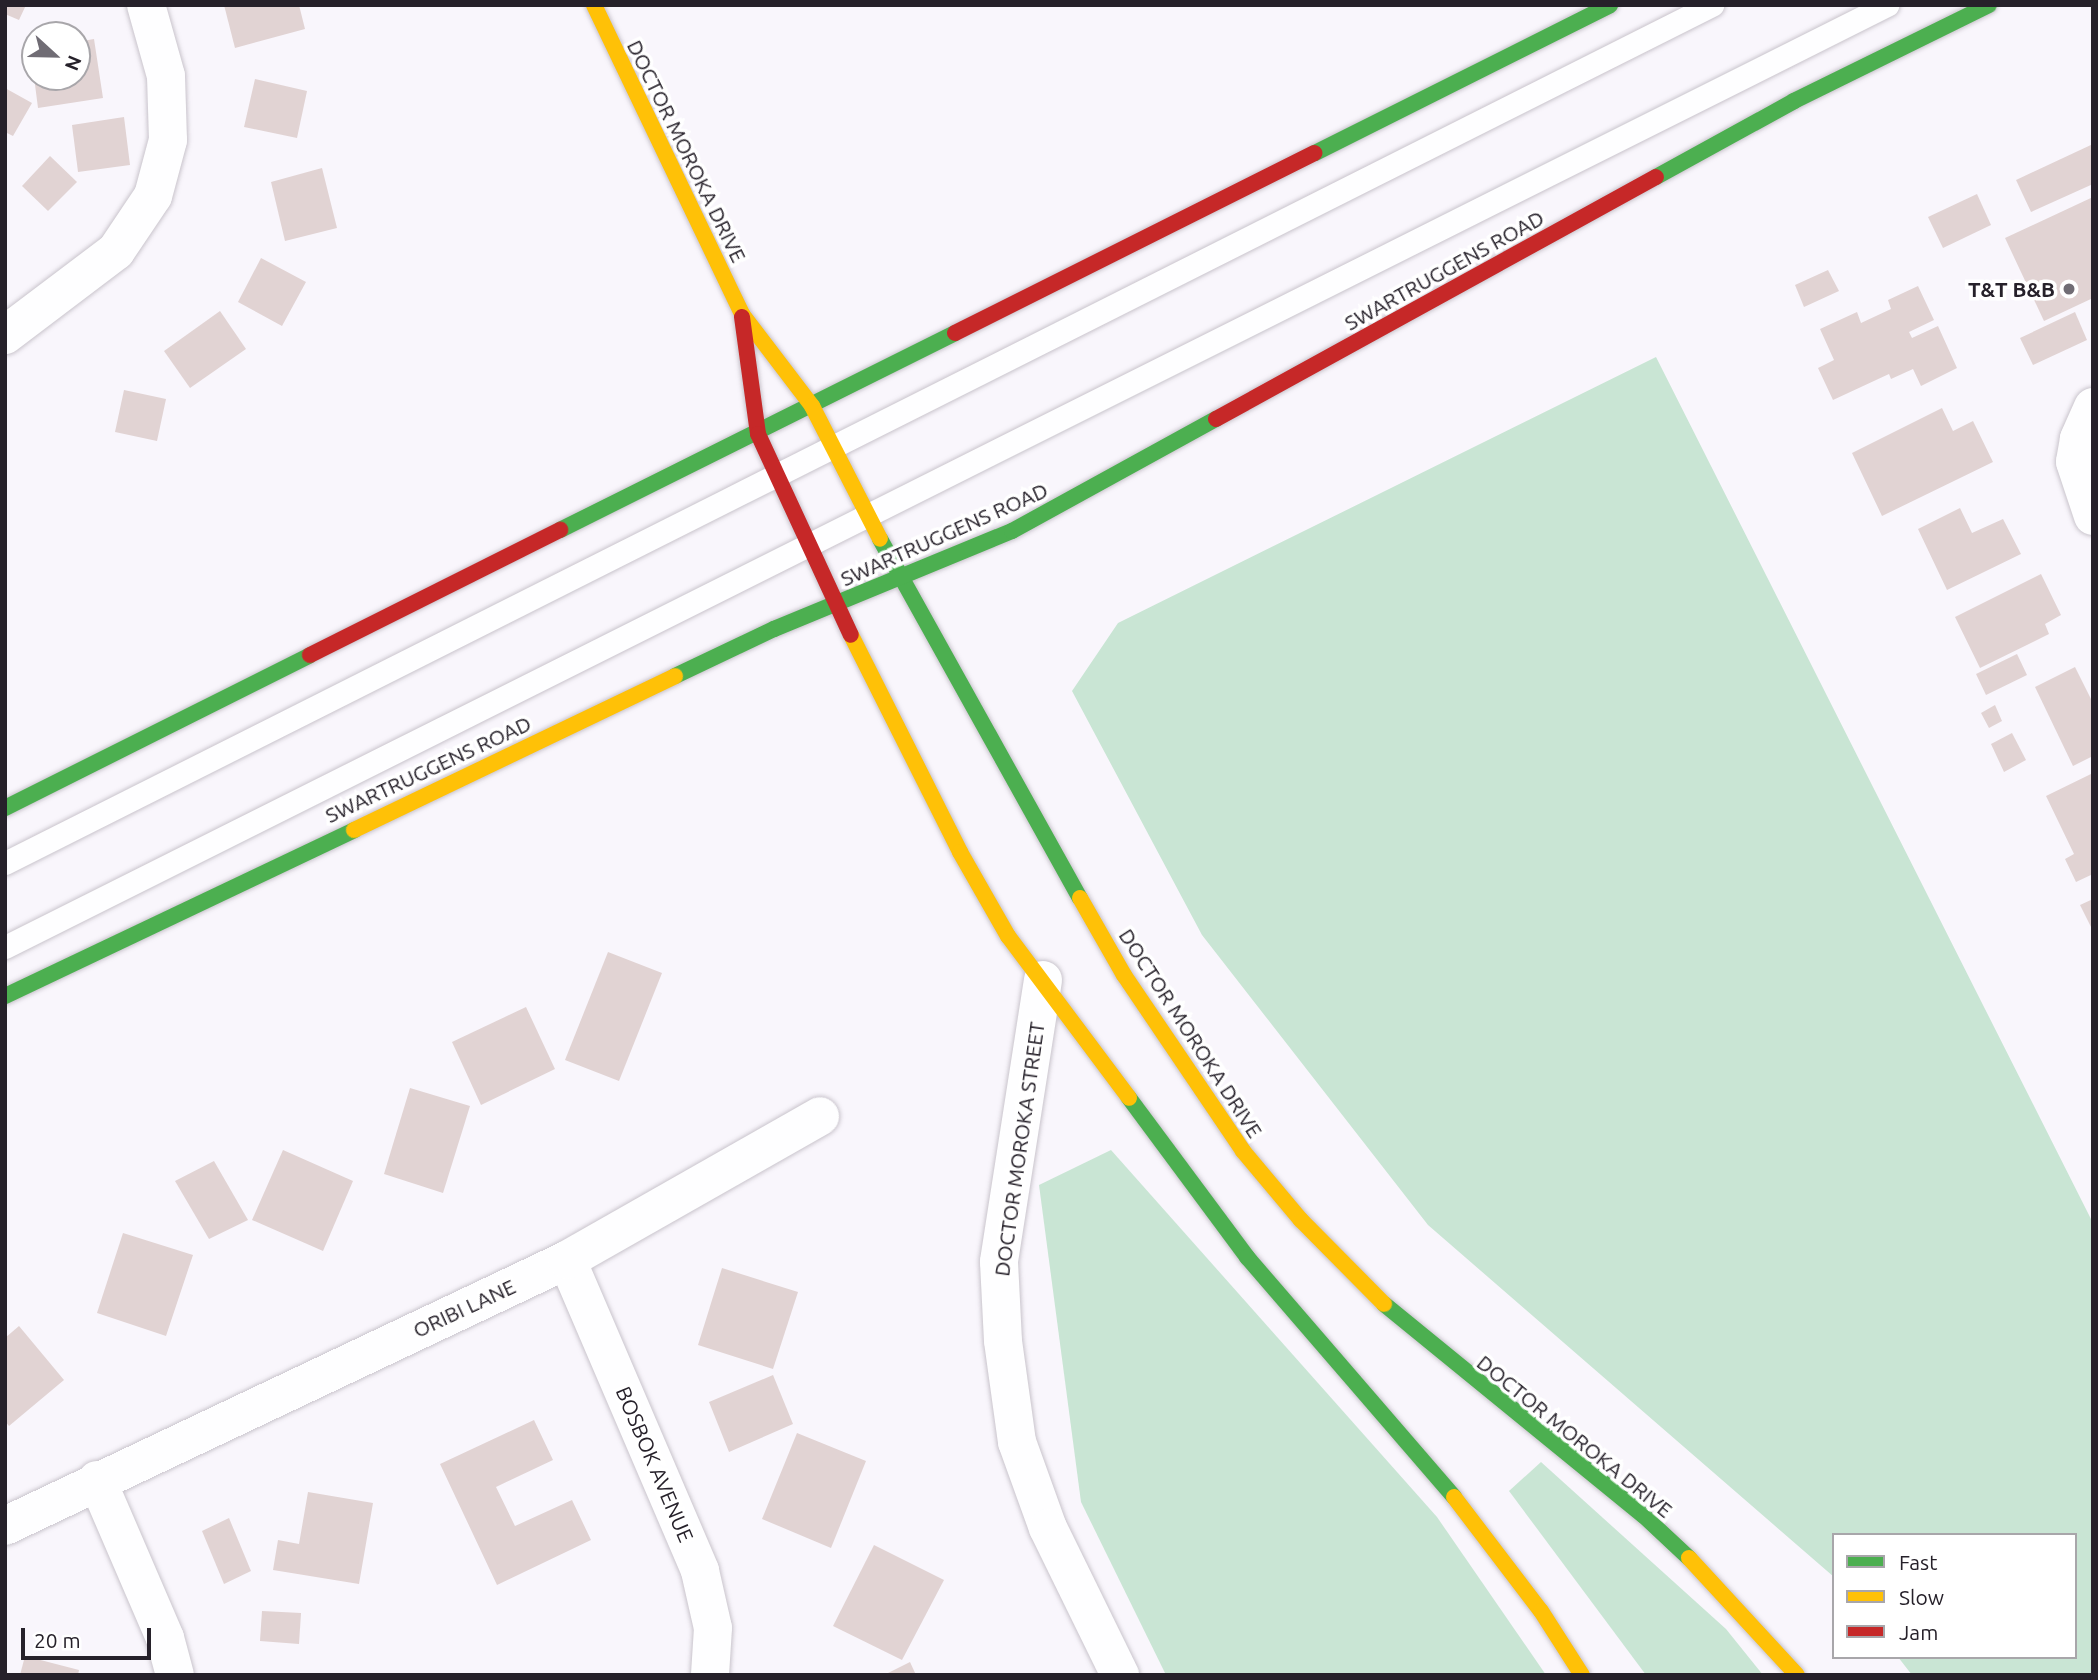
<!DOCTYPE html>
<style>
body{margin:0}
#map{position:relative;width:2098px;height:1680px;overflow:hidden;background:#f9f6fc;font-family:Ubuntu,sans-serif}
div>[style]{position:absolute}
.green>*{inset:0;background:#c9e5d4}
.building>*{inset:0;background:#e1d3d3}
.roads{filter:drop-shadow(0 0 2px #c9c4cc) drop-shadow(0 0 2px #c9c4cc)}
.lane>*{height:23px;margin:-11.5px;padding:0 11.5px;transform-origin:11.5px;border-radius:11.5px;background:#fefeff}
.street>*{height:38px;margin:-19px;padding:0 19px;transform-origin:19px;border-radius:19px;background:#fefeff}
.fast>*{height:16px;margin:-8px;padding:0 8px;transform-origin:8px;border-radius:8px;background:#4caf50}
.slow>*{height:16px;margin:-8px;padding:0 8px;transform-origin:8px;border-radius:8px;background:#ffc107}
.jam>*{height:16px;margin:-8px;padding:0 8px;transform-origin:8px;border-radius:8px;background:#c62828}
.dots>*{width:19px;height:19px;translate:-50% -50%;box-sizing:border-box;border:4px solid #fff;border-radius:50%}
span{translate:-50% -50%;white-space:nowrap;text-align:center;line-height:1.15;-webkit-text-stroke:7px #fff;paint-order:stroke}
.street-label{font-size:21px;color:#26212a}
.poi-label{font-size:21px;color:#26212a;font-weight:700}
.right{translate:-100% -50%;text-align:right}
.frame{position:absolute;inset:0;border:7px solid #26212a;pointer-events:none}
.legend{position:absolute;left:1832px;top:1533px;width:245px;height:126px;box-sizing:border-box;background:#fff;border:2px solid #a8a6aa;margin:0;padding:9px 12px;list-style:none;font-size:21px;color:#26212a}
.legend li{display:flex;align-items:center;gap:14px;height:35px}
.legend b{width:35px;border:2px solid #a8a6aa}
.north{position:absolute;left:21px;top:21px;width:70px;height:70px;box-sizing:border-box;background:#fff;border:2px solid #a8a6aa;border-radius:50%;rotate:112deg;font-size:19px;font-weight:700;line-height:28px;text-align:center;color:#26212a}
.north::after{content:'';display:block;margin:auto;width:24px;height:32px;background:#706c74;clip-path:polygon(50% 0,100% 100%,50% 72%,0 100%)}
.scale{position:absolute;left:21px;top:1628px;width:130px;height:32px;box-sizing:border-box;border:4px solid #26212a;border-top:0;padding-left:9px;font-size:21px;line-height:24px;white-space:nowrap;color:#26212a;-webkit-text-stroke:5px #fff;paint-order:stroke}
</style>
<div id="map">
<div class="green">
<div style="clip-path:polygon(1656px 357px,2093px 1223px,2093px 1675px,1912px 1675px,1898px 1657px,2075px 1657px,2075px 1535px,1834px 1535px,1834px 1577px,1428px 1225px,1202px 935px,1072px 691px,1118px 623px)"></div>
<div style="clip-path:polygon(1111px 1150px,1437px 1517px,1546px 1675px,1166px 1675px,1081px 1502px,1039px 1185px)"></div>
<div style="clip-path:polygon(1541px 1462px,1726px 1629px,1763px 1675px,1646px 1675px,1509px 1491px)"></div>
</div>
<div class="building">
<div style="clip-path:polygon(5px 5px,26px 5px,19px 20px,5px 14px)"></div>
<div style="clip-path:polygon(224px 5px,299px 5px,305px 29px,235px 48px)"></div>
<div style="clip-path:polygon(94px 39px,103px 98px,38px 108px,34px 77px,77px 77px,77px 42px)"></div>
<div style="clip-path:polygon(255px 79px,307px 91px,297px 138px,244px 127px)"></div>
<div style="clip-path:polygon(5px 88px,32px 103px,13px 136px,5px 132px)"></div>
<div style="clip-path:polygon(124px 117px,130px 165px,78px 172px,72px 125px)"></div>
<div style="clip-path:polygon(2093px 144px,2093px 184px,2031px 212px,2016px 180px)"></div>
<div style="clip-path:polygon(50px 156px,77px 182px,48px 211px,22px 186px)"></div>
<div style="clip-path:polygon(322px 168px,337px 228px,285px 241px,271px 182px)"></div>
<div style="clip-path:polygon(1977px 194px,1991px 225px,1943px 248px,1928px 217px)"></div>
<div style="clip-path:polygon(2093px 197px,2093px 298px,2044px 321px,2005px 238px)"></div>
<div style="clip-path:polygon(261px 258px,306px 282px,282px 326px,238px 302px)"></div>
<div style="clip-path:polygon(1828px 270px,1839px 291px,1804px 307px,1795px 285px)"></div>
<div style="clip-path:polygon(1918px 286px,1934px 320px,1909px 332px,1912px 338px,1938px 326px,1957px 368px,1921px 386px,1913px 369px,1891px 379px,1889px 374px,1833px 400px,1818px 368px,1834px 360px,1820px 329px,1857px 312px,1861px 323px,1891px 309px,1888px 300px)"></div>
<div style="clip-path:polygon(220px 311px,246px 349px,190px 388px,164px 351px)"></div>
<div style="clip-path:polygon(2075px 312px,2087px 340px,2033px 365px,2020px 338px)"></div>
<div style="clip-path:polygon(124px 390px,166px 399px,157px 441px,115px 432px)"></div>
<div style="clip-path:polygon(1942px 408px,1953px 431px,1973px 421px,1993px 462px,1882px 516px,1852px 453px)"></div>
<div style="clip-path:polygon(1960px 508px,1972px 533px,2003px 519px,2021px 554px,1947px 590px,1918px 529px)"></div>
<div style="clip-path:polygon(2041px 574px,2061px 615px,2045px 624px,2049px 634px,1980px 668px,1955px 617px)"></div>
<div style="clip-path:polygon(2017px 654px,2027px 675px,1986px 695px,1976px 674px)"></div>
<div style="clip-path:polygon(2075px 667px,2093px 703px,2093px 756px,2073px 766px,2035px 687px)"></div>
<div style="clip-path:polygon(1995px 705px,2002px 721px,1989px 728px,1981px 713px)"></div>
<div style="clip-path:polygon(2012px 733px,2026px 760px,2004px 772px,1991px 744px)"></div>
<div style="clip-path:polygon(2093px 773px,2093px 874px,2076px 882px,2065px 859px,2074px 854px,2046px 796px)"></div>
<div style="clip-path:polygon(2093px 899px,2093px 931px,2080px 905px)"></div>
<div style="clip-path:polygon(608px 952px,662px 973px,619px 1081px,565px 1060px)"></div>
<div style="clip-path:polygon(526px 1007px,555px 1069px,481px 1105px,452px 1042px)"></div>
<div style="clip-path:polygon(410px 1088px,470px 1106px,443px 1193px,384px 1174px)"></div>
<div style="clip-path:polygon(283px 1150px,353px 1181px,323px 1251px,252px 1220px)"></div>
<div style="clip-path:polygon(214px 1161px,248px 1220px,209px 1239px,175px 1181px)"></div>
<div style="clip-path:polygon(123px 1233px,193px 1255px,166px 1336px,97px 1313px)"></div>
<div style="clip-path:polygon(722px 1268px,798px 1292px,773px 1369px,698px 1345px)"></div>
<div style="clip-path:polygon(19px 1326px,64px 1380px,9px 1426px,5px 1421px,5px 1338px)"></div>
<div style="clip-path:polygon(773px 1375px,793px 1424px,729px 1452px,709px 1402px)"></div>
<div style="clip-path:polygon(534px 1420px,553px 1460px,496px 1487px,515px 1526px,572px 1500px,591px 1540px,497px 1585px,440px 1464px)"></div>
<div style="clip-path:polygon(797px 1433px,866px 1461px,831px 1548px,762px 1519px)"></div>
<div style="clip-path:polygon(308px 1492px,373px 1503px,359px 1584px,273px 1570px,278px 1540px,299px 1544px)"></div>
<div style="clip-path:polygon(229px 1518px,251px 1571px,224px 1584px,202px 1531px)"></div>
<div style="clip-path:polygon(874px 1545px,944px 1580px,902px 1660px,833px 1626px)"></div>
<div style="clip-path:polygon(262px 1611px,301px 1613px,299px 1644px,260px 1641px)"></div>
<div style="clip-path:polygon(25px 1656px,79px 1670px,78px 1675px,20px 1675px)"></div>
<div style="clip-path:polygon(910px 1662px,916px 1675px,884px 1675px)"></div>
</div>
<div class="roads">
<div class="lane">
<div style="left:5px;top:863px;width:1911px;rotate:-26.69deg"></div>
<div style="left:5px;top:947px;width:2105px;rotate:-26.59deg"></div>
</div>
<div class="street">
<div style="left:5px;top:335px;width:139px;rotate:-37.1deg"></div>
<div style="left:116px;top:251px;width:66px;rotate:-56.1deg"></div>
<div style="left:153px;top:196px;width:58px;rotate:-75deg"></div>
<div style="left:168px;top:140px;width:64px;rotate:-91.8deg"></div>
<div style="left:166px;top:76px;width:74px;rotate:-105.7deg"></div>
<div style="left:2093px;top:407px;width:35px;rotate:114deg"></div>
<div style="left:2079px;top:439px;width:23px;rotate:100deg"></div>
<div style="left:2075px;top:462px;width:57px;rotate:71.6deg"></div>
<div style="left:1043px;top:980px;width:285px;rotate:98.9deg"></div>
<div style="left:999px;top:1262px;width:79px;rotate:87.1deg"></div>
<div style="left:1003px;top:1341px;width:102px;rotate:82.1deg"></div>
<div style="left:1017px;top:1442px;width:91px;rotate:70.2deg"></div>
<div style="left:1048px;top:1528px;width:164px;rotate:63.9deg"></div>
<div style="left:567px;top:1260px;width:338px;rotate:66.8deg"></div>
<div style="left:700px;top:1571px;width:58px;rotate:77.2deg"></div>
<div style="left:713px;top:1628px;width:47px;rotate:93.7deg"></div>
<div style="left:97px;top:1480px;width:172px;rotate:66.7deg"></div>
<div style="left:165px;top:1638px;width:38px;rotate:75deg"></div>
<div style="left:5px;top:1526px;width:622px;rotate:-25.33deg"></div>
<div style="left:567px;top:1260px;width:291px;rotate:-29.6deg"></div>
</div>
<div class="fast">
<div style="left:1315px;top:153px;width:330px;rotate:-26.6deg"></div>
<div style="left:1656px;top:177px;width:158px;rotate:-28.8deg"></div>
<div style="left:1794px;top:101px;width:217px;rotate:-26.2deg"></div>
<div style="left:560px;top:530px;width:441px;rotate:-26.5deg"></div>
<div style="left:880px;top:539px;width:411px;rotate:60.9deg"></div>
<div style="left:675px;top:676px;width:110px;rotate:-25.4deg"></div>
<div style="left:774px;top:629px;width:257px;rotate:-22.4deg"></div>
<div style="left:1012px;top:531px;width:233px;rotate:-28.8deg"></div>
<div style="left:5px;top:808px;width:341px;rotate:-26.6deg"></div>
<div style="left:5px;top:996px;width:386px;rotate:-25.4deg"></div>
<div style="left:1129px;top:1098px;width:198px;rotate:53.4deg"></div>
<div style="left:1247px;top:1257px;width:317px;rotate:49.2deg"></div>
<div style="left:1384px;top:1304px;width:335px;rotate:39.2deg"></div>
<div style="left:1644px;top:1516px;width:62px;rotate:43deg"></div>
</div>
<div class="slow">
<div style="left:594px;top:5px;width:343px;rotate:64.4deg"></div>
<div style="left:742px;top:314px;width:116px;rotate:52.7deg"></div>
<div style="left:812px;top:406px;width:149px;rotate:62.9deg"></div>
<div style="left:851px;top:635px;width:243px;rotate:63.3deg"></div>
<div style="left:960px;top:852px;width:97px;rotate:60.3deg"></div>
<div style="left:1008px;top:936px;width:202px;rotate:53.2deg"></div>
<div style="left:354px;top:830px;width:356px;rotate:-25.6deg"></div>
<div style="left:1080px;top:898px;width:89px;rotate:60.3deg"></div>
<div style="left:1124px;top:975px;width:212px;rotate:55.9deg"></div>
<div style="left:1243px;top:1151px;width:90px;rotate:50deg"></div>
<div style="left:1301px;top:1220px;width:118px;rotate:45.3deg"></div>
<div style="left:1454px;top:1497px;width:143px;rotate:52.7deg"></div>
<div style="left:1541px;top:1611px;width:76px;rotate:57.4deg"></div>
<div style="left:1689px;top:1558px;width:159px;rotate:47.3deg"></div>
</div>
<div class="jam">
<div style="left:742px;top:317px;width:118px;rotate:82.2deg"></div>
<div style="left:758px;top:434px;width:221px;rotate:65.2deg"></div>
<div style="left:955px;top:333px;width:402px;rotate:-26.6deg"></div>
<div style="left:1216px;top:419px;width:502px;rotate:-28.81deg"></div>
<div style="left:310px;top:655px;width:280px;rotate:-26.6deg"></div>
</div>
</div>
<div class="dots">
<div style="left:2069px;top:289px;background:#706c74"></div>
</div>
<div class="street-label">
<span style="left:687px;top:151px;rotate:64deg">DOCTOR MOROKA DRIVE</span>
<span style="left:1444px;top:270px;rotate:-29deg">SWARTRUGGENS ROAD</span>
<span style="left:944px;top:534px;rotate:-24deg">SWARTRUGGENS ROAD</span>
<span style="left:428px;top:769px;rotate:-25deg">SWARTRUGGENS ROAD</span>
<span style="left:1191px;top:1033px;rotate:57deg">DOCTOR MOROKA DRIVE</span>
<span style="left:1019px;top:1149px;rotate:-82deg">DOCTOR MOROKA STREET</span>
<span style="left:464px;top:1308px;rotate:-25deg">ORIBI LANE</span>
<span style="left:1575px;top:1436px;rotate:39deg">DOCTOR MOROKA DRIVE</span>
<span style="left:655px;top:1464px;rotate:67deg">BOSBOK AVENUE</span>
</div>
<div class="poi-label">
<span class="right" style="left:2055px;top:289px">T&amp;T B&amp;B</span>
</div>
<div class="frame"></div>
<ul class="legend">
<li><b style="height:9px;background:#4caf50"></b>Fast</li>
<li><b style="height:9px;background:#ffc107"></b>Slow</li>
<li><b style="height:9px;background:#c62828"></b>Jam</li>
</ul>
<div class="north">N</div>
<div class="scale">20 m</div>
</div>
